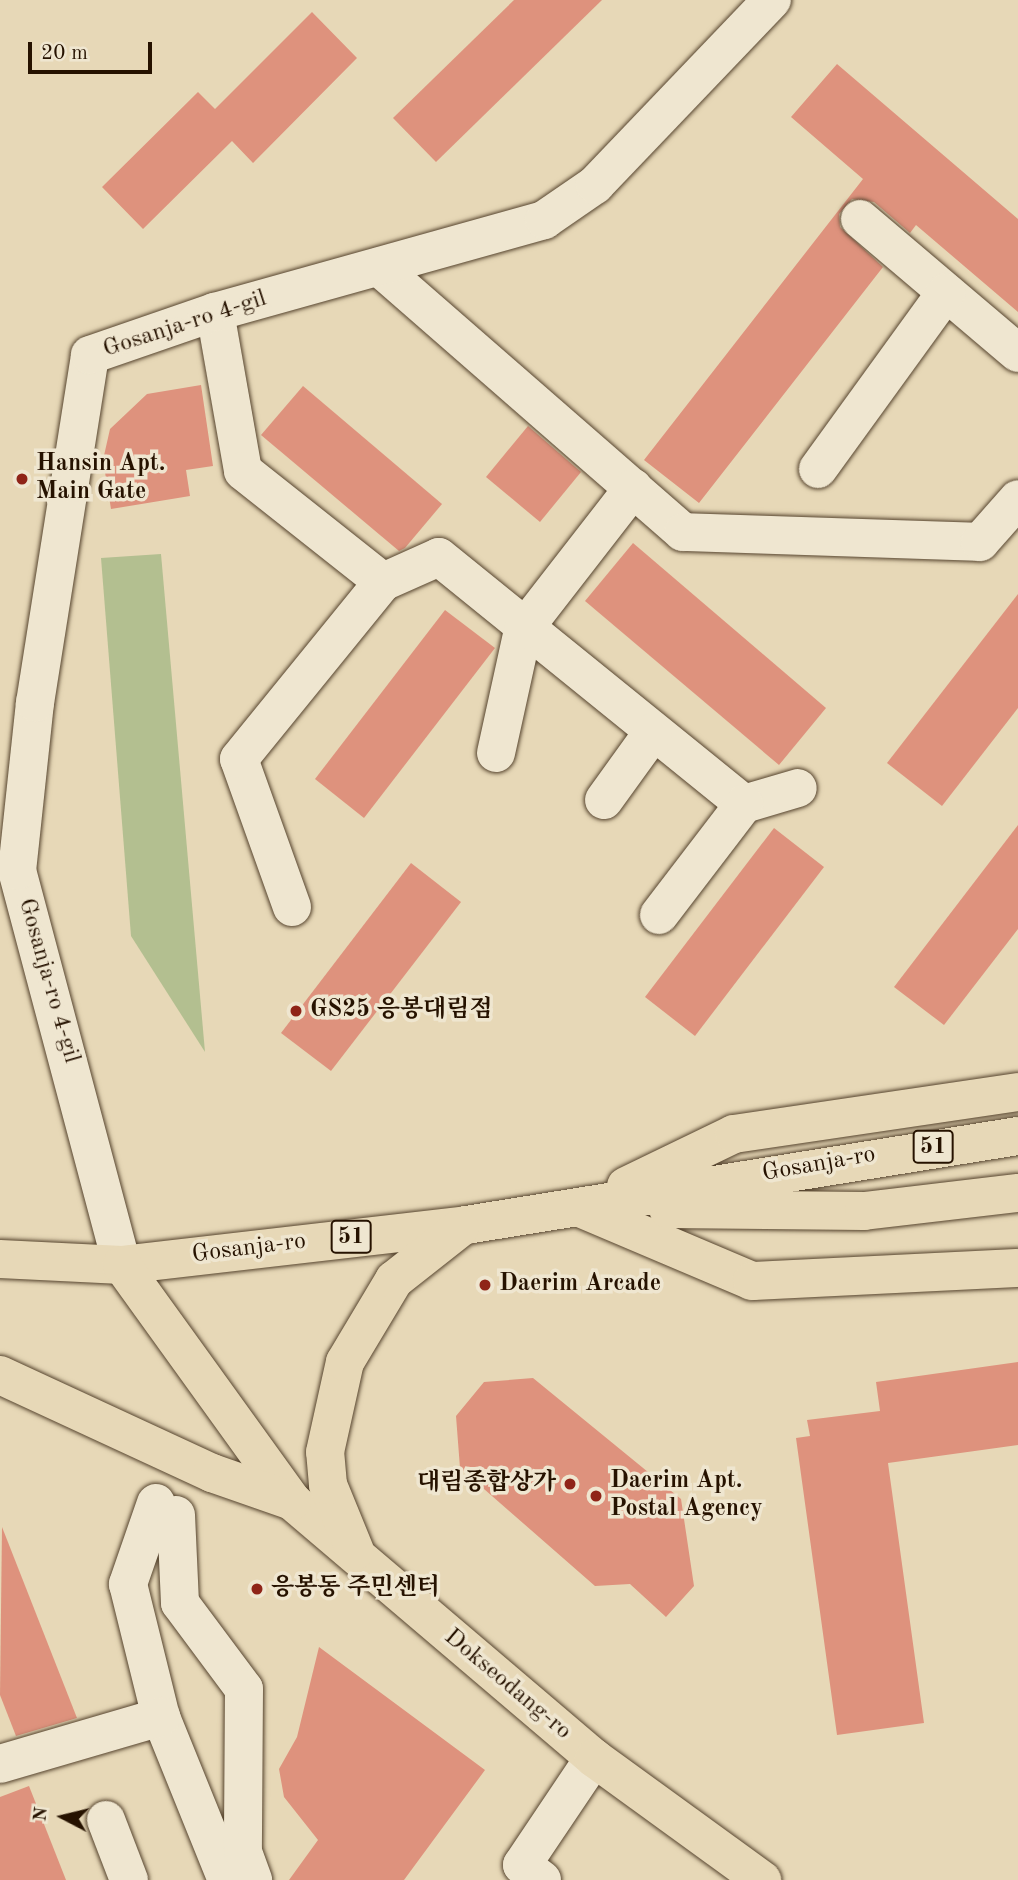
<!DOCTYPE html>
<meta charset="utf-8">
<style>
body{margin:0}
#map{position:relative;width:1018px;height:1880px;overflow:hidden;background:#e7d8b7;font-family:"Old Standard TT","Noto Serif KR",serif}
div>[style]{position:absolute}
.green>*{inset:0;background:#b3bf90}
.building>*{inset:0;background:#de927d}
.roads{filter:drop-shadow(0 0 2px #56442e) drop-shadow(0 0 2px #56442e)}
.minor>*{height:38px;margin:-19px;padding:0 19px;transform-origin:19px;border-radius:19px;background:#efe6d0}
.major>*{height:38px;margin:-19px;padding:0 19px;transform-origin:19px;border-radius:19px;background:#e7d8b7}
.dots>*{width:19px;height:19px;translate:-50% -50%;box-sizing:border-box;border:4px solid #efe6d0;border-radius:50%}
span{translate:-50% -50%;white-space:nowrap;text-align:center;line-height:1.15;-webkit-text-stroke:7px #efe6d0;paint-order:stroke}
.shield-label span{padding:2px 5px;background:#efe6d0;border:2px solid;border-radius:5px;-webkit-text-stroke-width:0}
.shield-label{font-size:23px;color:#261200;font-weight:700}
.street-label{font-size:24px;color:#261200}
.poi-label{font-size:24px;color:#261200;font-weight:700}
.left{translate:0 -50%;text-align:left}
.right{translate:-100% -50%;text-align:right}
.north{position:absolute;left:28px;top:1782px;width:70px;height:70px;-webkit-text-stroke:5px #efe6d0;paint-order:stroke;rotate:277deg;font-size:19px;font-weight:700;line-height:28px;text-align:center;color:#261200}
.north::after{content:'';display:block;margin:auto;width:24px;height:32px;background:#261200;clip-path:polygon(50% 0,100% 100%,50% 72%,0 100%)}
.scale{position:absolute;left:28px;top:42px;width:124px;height:32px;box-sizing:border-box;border:4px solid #261200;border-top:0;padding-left:9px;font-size:21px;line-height:24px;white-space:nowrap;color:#261200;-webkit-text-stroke:5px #efe6d0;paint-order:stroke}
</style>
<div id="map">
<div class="green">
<div style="clip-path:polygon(161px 554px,205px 1052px,131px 936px,101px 558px)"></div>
</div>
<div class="building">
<div style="clip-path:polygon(514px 0,602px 0,436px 162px,393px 118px)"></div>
<div style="clip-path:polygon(312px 12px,357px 58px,253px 163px,232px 141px,143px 229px,102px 187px,198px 92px,215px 109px)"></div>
<div style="clip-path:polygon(837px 64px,1018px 219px,1018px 312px,916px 225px,910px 233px,874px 202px,852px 199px,839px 214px,840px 227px,883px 267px,699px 503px,644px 460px,863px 179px,791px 117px)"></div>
<div style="clip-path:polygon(201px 385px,213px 466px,186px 470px,190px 496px,111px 509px,103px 460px,110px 429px,147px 394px)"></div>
<div style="clip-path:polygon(303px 386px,442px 504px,405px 548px,399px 551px,261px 435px)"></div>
<div style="clip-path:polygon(528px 426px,581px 472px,540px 522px,486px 477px)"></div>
<div style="clip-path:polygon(633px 543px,826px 708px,779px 765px,585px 601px)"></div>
<div style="clip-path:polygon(1018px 594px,1018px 708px,942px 806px,887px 763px)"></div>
<div style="clip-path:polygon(445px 610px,495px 648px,364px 818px,315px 779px)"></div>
<div style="clip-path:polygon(1018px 825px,1018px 929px,944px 1025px,894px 987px)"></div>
<div style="clip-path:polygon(774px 828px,824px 867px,695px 1036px,645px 997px)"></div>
<div style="clip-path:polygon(411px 863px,461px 902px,331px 1071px,281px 1033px)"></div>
<div style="clip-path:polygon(1018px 1362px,1018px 1445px,888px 1463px,924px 1723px,837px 1735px,796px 1438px,810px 1436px,807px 1420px,880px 1411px,876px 1382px)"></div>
<div style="clip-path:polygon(533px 1378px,681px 1499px,694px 1586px,666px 1617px,630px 1584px,595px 1586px,460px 1468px,456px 1416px,484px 1382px)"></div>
<div style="clip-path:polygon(2px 1527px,77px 1718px,16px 1736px,0 1695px)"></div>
<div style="clip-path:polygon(319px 1647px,485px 1770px,404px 1880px,289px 1880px,318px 1840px,284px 1797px,279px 1769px,297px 1737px)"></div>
<div style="clip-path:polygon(29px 1786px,66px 1880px,0 1880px,0 1797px)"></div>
</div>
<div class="roads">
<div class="minor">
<div style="left:860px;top:219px;width:207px;rotate:40.3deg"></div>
<div style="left:379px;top:267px;width:403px;rotate:41.1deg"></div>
<div style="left:683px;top:532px;width:297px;rotate:1.9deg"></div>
<div style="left:980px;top:542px;width:57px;rotate:-48.5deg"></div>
<div style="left:215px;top:312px;width:161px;rotate:80deg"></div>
<div style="left:243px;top:471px;width:179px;rotate:38.4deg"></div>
<div style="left:383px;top:582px;width:61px;rotate:-24.1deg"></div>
<div style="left:439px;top:557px;width:392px;rotate:39deg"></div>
<div style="left:744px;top:804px;width:56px;rotate:-16.5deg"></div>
<div style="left:818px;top:469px;width:218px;rotate:-54.1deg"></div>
<div style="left:496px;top:753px;width:126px;rotate:-77.6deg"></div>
<div style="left:523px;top:630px;width:180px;rotate:-52.2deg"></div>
<div style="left:604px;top:800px;width:84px;rotate:-54.2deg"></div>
<div style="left:292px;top:907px;width:157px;rotate:-109.7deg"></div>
<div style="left:239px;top:759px;width:228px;rotate:-50.9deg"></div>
<div style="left:659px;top:915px;width:140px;rotate:-52.6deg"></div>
<div style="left:122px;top:1265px;width:408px;rotate:-104.9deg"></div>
<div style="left:17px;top:871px;width:169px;rotate:-83.9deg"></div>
<div style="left:35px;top:703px;width:352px;rotate:-81deg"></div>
<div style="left:90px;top:355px;width:132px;rotate:-19deg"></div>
<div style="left:215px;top:312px;width:342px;rotate:-15.6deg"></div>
<div style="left:544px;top:220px;width:62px;rotate:-34.5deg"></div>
<div style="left:595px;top:185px;width:256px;rotate:-46.3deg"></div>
<div style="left:156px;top:1503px;width:86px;rotate:109.1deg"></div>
<div style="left:128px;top:1584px;width:137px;rotate:76.1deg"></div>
<div style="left:161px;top:1717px;width:176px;rotate:68deg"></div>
<div style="left:176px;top:1515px;width:88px;rotate:87.4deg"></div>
<div style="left:180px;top:1603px;width:107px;rotate:53.3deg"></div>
<div style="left:244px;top:1689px;width:163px;rotate:90.4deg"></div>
<div style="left:243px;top:1852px;width:30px;rotate:70deg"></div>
<div style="left:0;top:1764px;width:168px;rotate:-16.3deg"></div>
<div style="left:106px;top:1820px;width:64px;rotate:69deg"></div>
<div style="left:542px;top:1880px;width:25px;rotate:-143deg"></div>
<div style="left:522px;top:1865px;width:129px;rotate:-56.1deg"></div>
</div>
<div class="major">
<div style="left:626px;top:1186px;width:120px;rotate:-25.7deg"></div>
<div style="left:734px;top:1134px;width:287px;rotate:-8.4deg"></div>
<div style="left:580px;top:1208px;width:187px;rotate:23deg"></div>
<div style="left:752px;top:1281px;width:266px;rotate:-2.8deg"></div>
<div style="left:668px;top:1209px;width:196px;rotate:0.6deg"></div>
<div style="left:864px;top:1211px;width:155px;rotate:-6.7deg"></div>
<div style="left:0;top:1259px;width:122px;rotate:2.8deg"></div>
<div style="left:122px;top:1265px;width:346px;rotate:-6.6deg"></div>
<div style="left:466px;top:1225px;width:559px;rotate:-9.16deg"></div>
<div style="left:122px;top:1265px;width:291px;rotate:54.2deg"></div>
<div style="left:292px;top:1501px;width:397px;rotate:40.4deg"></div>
<div style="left:594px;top:1758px;width:208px;rotate:36deg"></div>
<div style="left:0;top:1375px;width:234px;rotate:24.8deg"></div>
<div style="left:212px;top:1473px;width:85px;rotate:19.3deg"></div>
<div style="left:355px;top:1551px;width:71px;rotate:-112.2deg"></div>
<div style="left:328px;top:1485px;width:33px;rotate:-95deg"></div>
<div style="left:325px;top:1452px;width:92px;rotate:-77.5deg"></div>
<div style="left:345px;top:1362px;width:96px;rotate:-59.1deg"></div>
<div style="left:394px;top:1280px;width:84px;rotate:-38.2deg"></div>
</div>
</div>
<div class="dots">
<div style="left:22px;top:479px;background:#8f2418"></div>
<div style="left:296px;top:1011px;background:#8f2418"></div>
<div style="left:485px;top:1285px;background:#8f2418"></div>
<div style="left:570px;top:1484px;background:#8f2418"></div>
<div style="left:596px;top:1496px;background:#8f2418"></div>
<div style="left:257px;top:1589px;background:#8f2418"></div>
</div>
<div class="shield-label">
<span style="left:933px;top:1147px">51</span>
<span style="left:351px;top:1237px">51</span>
</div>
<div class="street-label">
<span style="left:185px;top:325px;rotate:-18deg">Gosanja-ro 4-gil</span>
<span style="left:48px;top:981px;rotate:74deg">Gosanja-ro 4-gil</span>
<span style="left:819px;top:1165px;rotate:-10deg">Gosanja-ro</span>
<span style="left:249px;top:1249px;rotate:-7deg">Gosanja-ro</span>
<span style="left:507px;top:1685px;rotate:40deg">Dokseodang-ro</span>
</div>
<div class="poi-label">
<span class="left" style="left:36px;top:479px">Hansin Apt.<br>Main Gate</span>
<span class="left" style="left:310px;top:1011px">GS25 응봉대림점</span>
<span class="left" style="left:499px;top:1285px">Daerim Arcade</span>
<span class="left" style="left:610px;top:1496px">Daerim Apt.<br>Postal Agency</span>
<span class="right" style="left:556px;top:1484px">대림종합상가</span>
<span class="left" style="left:271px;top:1589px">응봉동 주민센터</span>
</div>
<div class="north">N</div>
<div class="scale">20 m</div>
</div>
